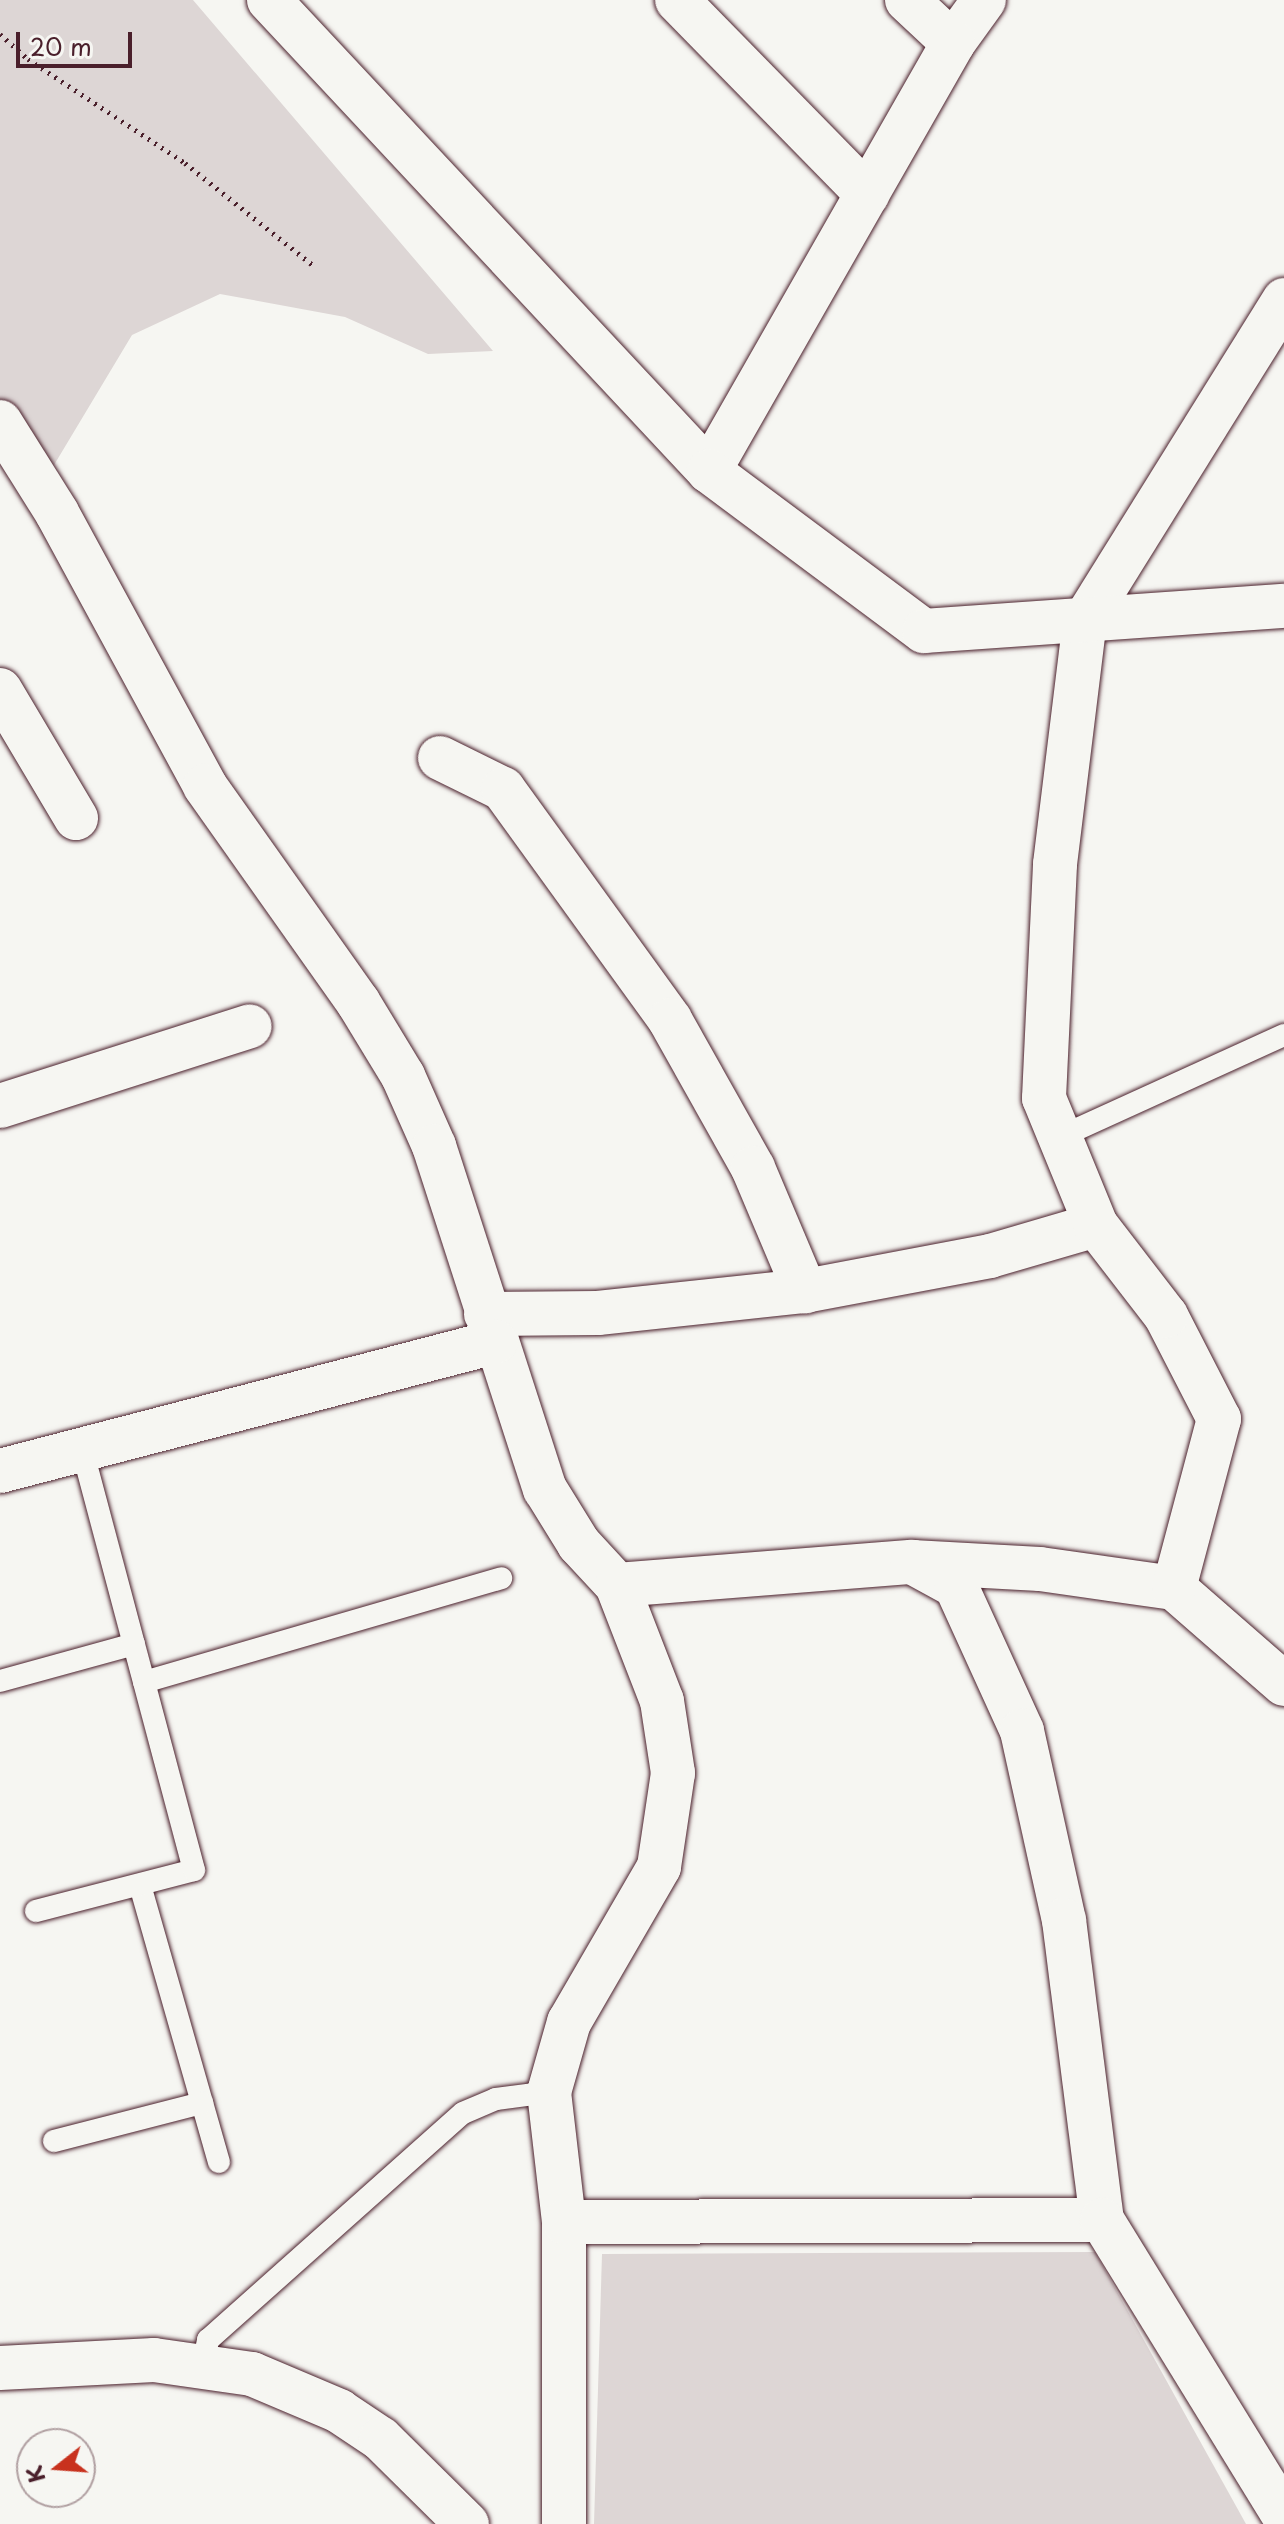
<!DOCTYPE html>
<style>
body{margin:0}
#map{position:relative;width:1284px;height:2524px;overflow:hidden;background:#f6f6f2;font-family:"Playpen Sans",sans-serif}
div>[style]{position:absolute}
.green>*{inset:0;background:#ddd6d5}
.path>*{height:5px;margin-top:-2.5px;transform-origin:0;background:repeating-linear-gradient(90deg,#4a1f2b 0 2px,transparent 0 8px)}
.roads{filter:drop-shadow(0 0 2px #4a1f2b) drop-shadow(0 0 2px #4a1f2b)}
.lane>*{height:22px;margin:-11px;padding:0 11px;transform-origin:11px;border-radius:11px;background:#f6f6f2}
.street>*{height:44px;margin:-22px;padding:0 22px;transform-origin:22px;border-radius:22px;background:#f6f6f2}
.secondary>*{height:44px;margin:-22px;padding:0 22px;transform-origin:22px;border-radius:22px;background:#f6f6f2}
span{translate:-50% -50%;white-space:nowrap;text-align:center;line-height:1.15;-webkit-text-stroke:6px #f6f6f2;paint-order:stroke}
.north{position:absolute;left:16px;top:2428px;width:80px;height:80px;box-sizing:border-box;background:#f6f6f2;border:2px solid #b1a0a2;border-radius:50%;rotate:253deg;font-size:22px;font-weight:700;line-height:32px;text-align:center;color:#4a1f2b}
.north::after{content:'';display:block;margin:auto;width:28px;height:36px;background:#c8321e;clip-path:polygon(50% 0,100% 100%,50% 72%,0 100%)}
.scale{position:absolute;left:16px;top:32px;width:116px;height:36px;box-sizing:border-box;border:4px solid #4a1f2b;border-top:0;padding-left:10px;font-size:24px;line-height:28px;white-space:nowrap;color:#4a1f2b;-webkit-text-stroke:6px #f6f6f2;paint-order:stroke}
</style>
<div id="map">
<div class="green">
<div style="clip-path:polygon(0 0,193px 0,493px 351px,428px 354px,345px 317px,220px 294px,132px 335px,51px 470px,0 400px)"></div>
<div style="clip-path:polygon(1095px 2252px,1246px 2524px,594px 2524px,602px 2254px)"></div>
</div>
<div class="path">
<div style="left:0;top:34px;width:38px;rotate:42deg"></div>
<div style="left:28px;top:59px;width:188px;rotate:33.5deg"></div>
<div style="left:185px;top:163px;width:165px;rotate:38.6deg"></div>
</div>
<div class="roads">
<div class="lane">
<div style="left:1060px;top:1137px;width:246px;rotate:-24.5deg"></div>
<div style="left:0;top:1681px;width:139px;rotate:-15.4deg"></div>
<div style="left:144px;top:1682px;width:372px;rotate:-16.2deg"></div>
<div style="left:140px;top:1885px;width:288px;rotate:74.1deg"></div>
<div style="left:36px;top:1911px;width:163px;rotate:-14.5deg"></div>
<div style="left:194px;top:1870px;width:436px;rotate:-104.9deg"></div>
<div style="left:54px;top:2141px;width:153px;rotate:-14.4deg"></div>
<div style="left:203px;top:2364px;width:25px;rotate:-78deg"></div>
<div style="left:208px;top:2340px;width:341px;rotate:-41.7deg"></div>
<div style="left:463px;top:2113px;width:36px;rotate:-23deg"></div>
<div style="left:496px;top:2099px;width:53px;rotate:-7.5deg"></div>
</div>
<div class="street">
<div style="left:677px;top:0;width:272px;rotate:45.6deg"></div>
<div style="left:953px;top:43px;width:53px;rotate:-54.2deg"></div>
<div style="left:0;top:422px;width:107px;rotate:57.9deg"></div>
<div style="left:57px;top:513px;width:311px;rotate:61.5deg"></div>
<div style="left:205px;top:786px;width:265px;rotate:54.7deg"></div>
<div style="left:358px;top:1002px;width:87px;rotate:58.7deg"></div>
<div style="left:403px;top:1076px;width:77px;rotate:66.1deg"></div>
<div style="left:434px;top:1146px;width:361px;rotate:72.1deg"></div>
<div style="left:545px;top:1489px;width:65px;rotate:58.3deg"></div>
<div style="left:579px;top:1544px;width:56px;rotate:47.2deg"></div>
<div style="left:617px;top:1585px;width:124px;rotate:68.8deg"></div>
<div style="left:662px;top:1701px;width:73px;rotate:81.3deg"></div>
<div style="left:673px;top:1773px;width:95px;rotate:98.5deg"></div>
<div style="left:659px;top:1867px;width:179px;rotate:120.1deg"></div>
<div style="left:569px;top:2022px;width:73px;rotate:105.9deg"></div>
<div style="left:549px;top:2092px;width:131px;rotate:83.4deg"></div>
<div style="left:564px;top:2222px;width:302px;rotate:90deg"></div>
<div style="left:709px;top:471px;width:493px;rotate:-60.3deg"></div>
<div style="left:953px;top:43px;width:63px;rotate:-136.9deg"></div>
<div style="left:0;top:690px;width:149px;rotate:59.3deg"></div>
<div style="left:440px;top:758px;width:70px;rotate:26.2deg"></div>
<div style="left:503px;top:789px;width:285px;rotate:54.1deg"></div>
<div style="left:670px;top:1020px;width:170px;rotate:60.7deg"></div>
<div style="left:753px;top:1168px;width:134px;rotate:67.1deg"></div>
<div style="left:0;top:1106px;width:262px;rotate:-17.7deg"></div>
<div style="left:486px;top:1314px;width:112px;rotate:-0.5deg"></div>
<div style="left:598px;top:1313px;width:208px;rotate:-6.1deg"></div>
<div style="left:805px;top:1291px;width:188px;rotate:-10.7deg"></div>
<div style="left:990px;top:1256px;width:110px;rotate:-16.3deg"></div>
<div style="left:0;top:1471px;width:512px;rotate:-14.61deg"></div>
<div style="left:912px;top:1562px;width:50px;rotate:28.6deg"></div>
<div style="left:956px;top:1586px;width:159px;rotate:65.5deg"></div>
<div style="left:1022px;top:1731px;width:194px;rotate:77.5deg"></div>
<div style="left:1064px;top:1920px;width:302px;rotate:82.8deg"></div>
<div style="left:617px;top:1585px;width:296px;rotate:-4.5deg"></div>
<div style="left:912px;top:1562px;width:128px;rotate:3.1deg"></div>
<div style="left:1040px;top:1569px;width:135px;rotate:8.1deg"></div>
<div style="left:1174px;top:1588px;width:146px;rotate:41.1deg"></div>
<div style="left:1174px;top:1588px;width:175px;rotate:-75.1deg"></div>
<div style="left:1219px;top:1419px;width:116px;rotate:-117.2deg"></div>
<div style="left:1166px;top:1316px;width:115px;rotate:-127.6deg"></div>
<div style="left:1096px;top:1225px;width:137px;rotate:-112.3deg"></div>
<div style="left:1044px;top:1098px;width:234px;rotate:-87.3deg"></div>
<div style="left:1055px;top:864px;width:246px;rotate:-83deg"></div>
<div style="left:1085px;top:620px;width:377px;rotate:-58.1deg"></div>
<div style="left:564px;top:2222px;width:538px;rotate:-0.21deg"></div>
<div style="left:1102px;top:2220px;width:347px;rotate:58.4deg"></div>
<div style="left:0;top:2368px;width:154px;rotate:-3deg"></div>
<div style="left:154px;top:2360px;width:99px;rotate:8.1deg"></div>
<div style="left:252px;top:2374px;width:95px;rotate:23deg"></div>
<div style="left:339px;top:2411px;width:50px;rotate:33.7deg"></div>
<div style="left:381px;top:2439px;width:121px;rotate:44.7deg"></div>
</div>
<div class="secondary">
<div style="left:269px;top:0;width:645px;rotate:46.95deg"></div>
<div style="left:709px;top:471px;width:268px;rotate:36.7deg"></div>
<div style="left:924px;top:631px;width:361px;rotate:-4deg"></div>
</div>
</div>
<div class="north">K</div>
<div class="scale">20 m</div>
</div>
